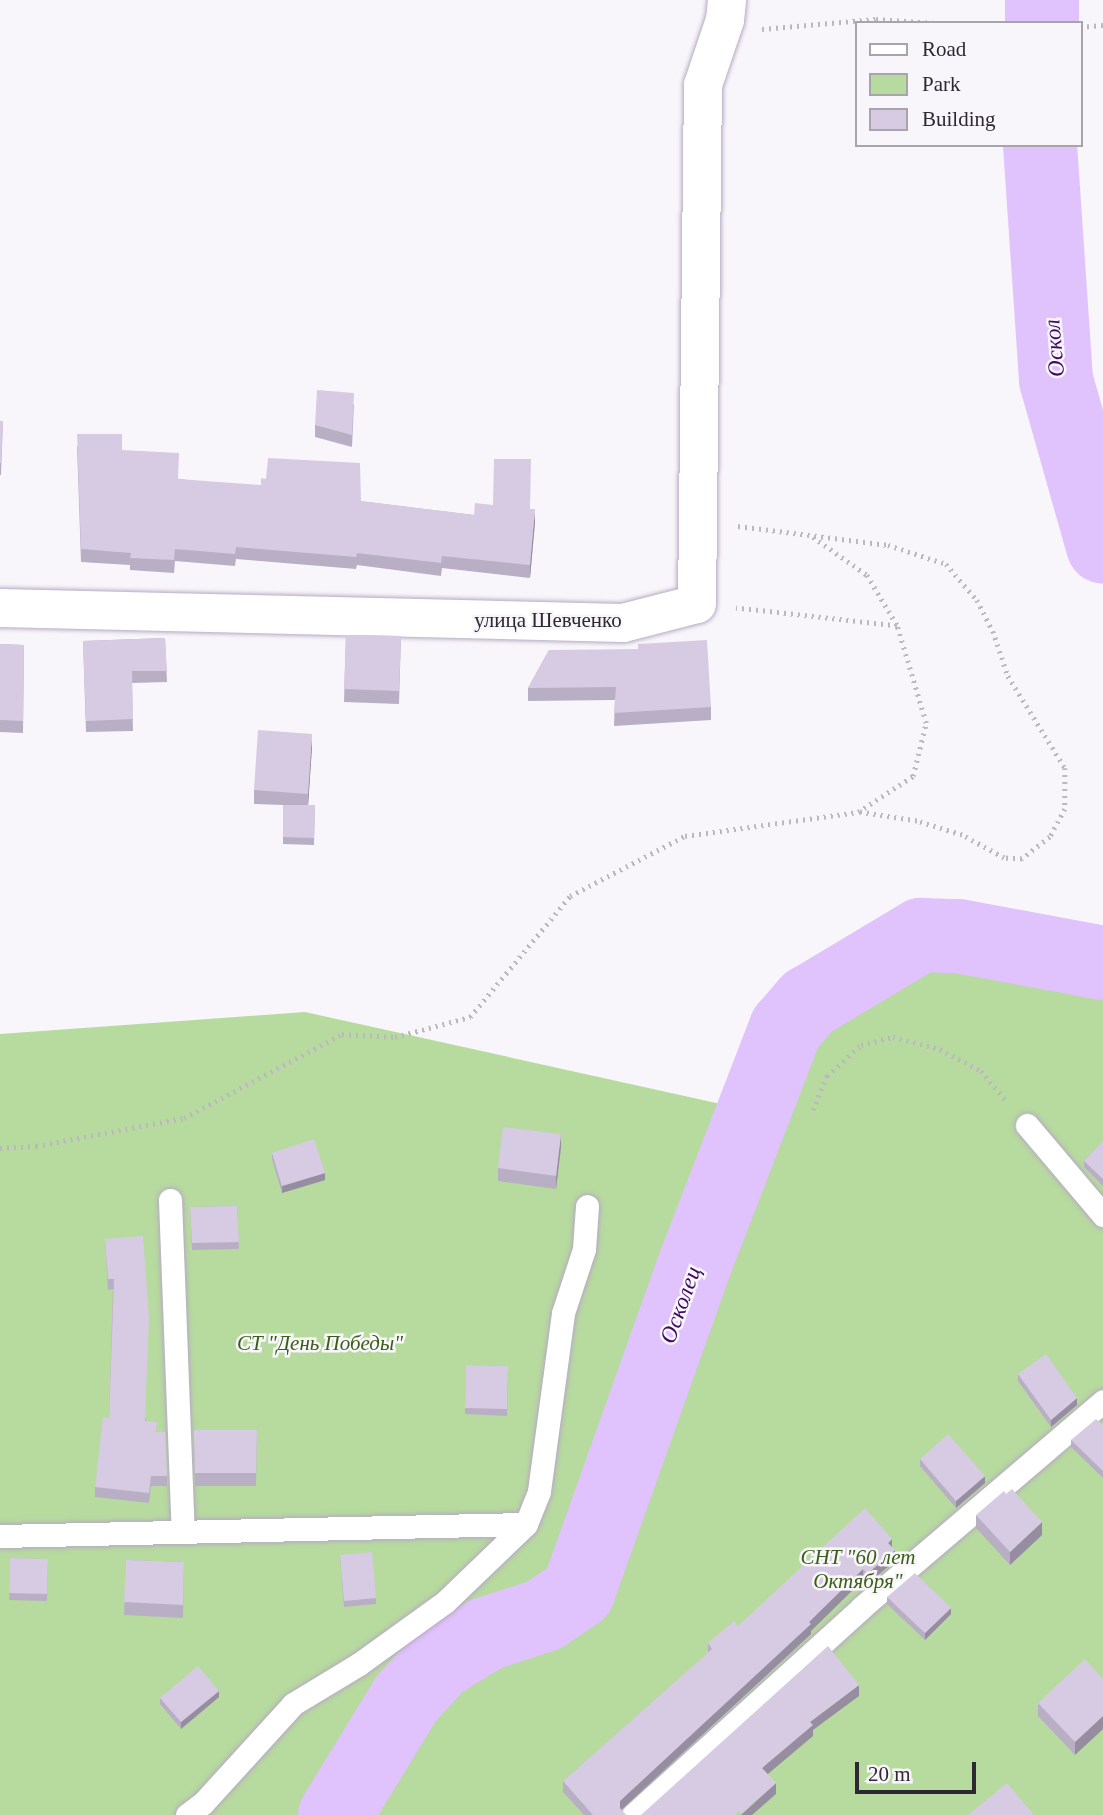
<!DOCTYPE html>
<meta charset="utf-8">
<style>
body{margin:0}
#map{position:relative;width:1103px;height:1815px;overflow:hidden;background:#f9f6fb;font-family:"Times New Roman",serif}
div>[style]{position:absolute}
.green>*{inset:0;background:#b7da9f}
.river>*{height:74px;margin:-37px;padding:0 37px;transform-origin:37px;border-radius:37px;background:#e0c2fd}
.path>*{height:4.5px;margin-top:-2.25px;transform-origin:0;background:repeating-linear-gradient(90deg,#bcb8bf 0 2px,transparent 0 7px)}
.roads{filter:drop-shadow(0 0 2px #b7aac3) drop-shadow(0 0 2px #b7aac3)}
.lane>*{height:23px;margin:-11.5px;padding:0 11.5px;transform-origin:11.5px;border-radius:11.5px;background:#fff}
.street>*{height:38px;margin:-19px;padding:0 19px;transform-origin:19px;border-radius:19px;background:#fff}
.wall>*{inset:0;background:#b9afc4}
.shaded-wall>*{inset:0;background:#968ea0}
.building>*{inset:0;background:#d7cbe4}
span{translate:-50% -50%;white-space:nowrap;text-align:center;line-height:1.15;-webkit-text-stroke:5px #f9f6fb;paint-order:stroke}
.street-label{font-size:21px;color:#2d2832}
.park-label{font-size:21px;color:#385e14;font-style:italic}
.water-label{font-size:23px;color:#400b60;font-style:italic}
.legend{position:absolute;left:855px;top:21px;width:228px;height:126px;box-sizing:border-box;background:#f9f6fb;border:2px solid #a7a4ab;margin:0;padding:9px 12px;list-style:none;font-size:21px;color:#2d2832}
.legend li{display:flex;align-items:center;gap:14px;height:35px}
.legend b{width:35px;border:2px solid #a7a4ab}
.scale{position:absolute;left:855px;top:1762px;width:121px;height:32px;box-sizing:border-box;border:4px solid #2d2832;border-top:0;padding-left:9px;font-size:21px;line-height:24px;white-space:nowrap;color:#2d2832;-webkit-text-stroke:5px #f9f6fb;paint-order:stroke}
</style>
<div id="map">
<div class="green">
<div style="clip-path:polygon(920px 944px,956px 947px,1103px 972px,1103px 1815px,353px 1815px,420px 1704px,491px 1644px,586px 1603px,792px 1032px,843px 990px)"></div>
<div style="clip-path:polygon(305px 1012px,748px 1110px,571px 1587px,543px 1609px,511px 1618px,444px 1648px,399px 1691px,325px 1815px,0 1815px,0 1034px)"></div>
</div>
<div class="river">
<div style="left:1042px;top:23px;width:23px;rotate:-90deg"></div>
<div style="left:1040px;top:145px;width:236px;rotate:86.1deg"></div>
<div style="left:1056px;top:380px;width:173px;rotate:74.2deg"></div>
<div style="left:335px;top:1815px;width:136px;rotate:-58.5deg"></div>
<div style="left:406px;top:1699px;width:49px;rotate:-47.5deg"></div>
<div style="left:439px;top:1663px;width:55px;rotate:-31.7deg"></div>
<div style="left:486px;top:1634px;width:61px;rotate:-18.1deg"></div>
<div style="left:544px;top:1615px;width:41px;rotate:-34.1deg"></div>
<div style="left:578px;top:1592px;width:351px;rotate:-70.4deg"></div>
<div style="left:696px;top:1261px;width:250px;rotate:-68.9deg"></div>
<div style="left:786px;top:1028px;width:35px;rotate:-49deg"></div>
<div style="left:809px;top:1002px;width:131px;rotate:-30.9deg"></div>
<div style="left:921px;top:935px;width:37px;rotate:2deg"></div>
<div style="left:958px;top:936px;width:147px;rotate:10.5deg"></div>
</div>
<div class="path">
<div style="left:1080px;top:27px;width:23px;rotate:-5deg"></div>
<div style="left:762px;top:29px;width:114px;rotate:-5deg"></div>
<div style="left:876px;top:19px;width:59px;rotate:3.9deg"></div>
<div style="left:738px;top:526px;width:151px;rotate:7.2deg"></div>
<div style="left:888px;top:545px;width:61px;rotate:18.1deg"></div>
<div style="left:946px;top:564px;width:48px;rotate:49.3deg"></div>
<div style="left:977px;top:600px;width:35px;rotate:63deg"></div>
<div style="left:993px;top:631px;width:47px;rotate:71.6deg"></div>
<div style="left:1008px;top:676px;width:108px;rotate:58.2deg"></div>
<div style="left:1065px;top:768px;width:41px;rotate:90deg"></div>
<div style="left:1065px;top:809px;width:32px;rotate:118deg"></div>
<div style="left:1050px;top:837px;width:36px;rotate:142deg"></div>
<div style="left:1022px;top:859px;width:18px;rotate:-177deg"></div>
<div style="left:1004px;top:858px;width:48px;rotate:-151.3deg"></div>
<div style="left:962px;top:835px;width:47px;rotate:-162.7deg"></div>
<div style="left:917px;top:821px;width:59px;rotate:-171.2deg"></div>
<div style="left:813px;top:537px;width:66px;rotate:35.1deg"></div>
<div style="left:867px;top:575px;width:58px;rotate:59deg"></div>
<div style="left:813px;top:1110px;width:37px;rotate:-68deg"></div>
<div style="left:827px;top:1076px;width:46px;rotate:-42.4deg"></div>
<div style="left:861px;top:1045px;width:33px;rotate:-14deg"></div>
<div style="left:893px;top:1037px;width:49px;rotate:14.3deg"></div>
<div style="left:940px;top:1049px;width:47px;rotate:28.2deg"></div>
<div style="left:981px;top:1071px;width:42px;rotate:49.8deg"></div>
<div style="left:0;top:1148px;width:36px;rotate:-3deg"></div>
<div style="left:36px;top:1146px;width:151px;rotate:-10.7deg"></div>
<div style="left:184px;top:1118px;width:179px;rotate:-28deg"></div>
<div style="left:342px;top:1034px;width:53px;rotate:3.2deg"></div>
<div style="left:395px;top:1037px;width:78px;rotate:-14.9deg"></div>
<div style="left:470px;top:1017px;width:157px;rotate:-50.4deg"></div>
<div style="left:570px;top:896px;width:130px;rotate:-27.6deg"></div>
<div style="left:685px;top:836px;width:175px;rotate:-7.9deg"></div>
<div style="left:858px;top:812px;width:66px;rotate:-33.2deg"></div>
<div style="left:913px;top:776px;width:55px;rotate:-76.2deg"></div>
<div style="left:926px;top:723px;width:101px;rotate:-106.6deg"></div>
<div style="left:897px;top:626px;width:162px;rotate:-173.6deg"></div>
</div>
<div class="roads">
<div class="lane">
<div style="left:1027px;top:1125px;width:118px;rotate:49.8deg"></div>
<div style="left:170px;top:1200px;width:332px;rotate:87.8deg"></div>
<div style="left:0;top:1536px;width:526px;rotate:-1.31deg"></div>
<div style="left:187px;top:1815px;width:20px;rotate:-37deg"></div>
<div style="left:203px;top:1803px;width:134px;rotate:-47.7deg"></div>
<div style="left:293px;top:1704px;width:77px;rotate:-31.2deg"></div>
<div style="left:359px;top:1664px;width:106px;rotate:-35.8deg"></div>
<div style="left:445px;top:1602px;width:112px;rotate:-43.9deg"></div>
<div style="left:526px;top:1524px;width:35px;rotate:-68deg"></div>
<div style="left:539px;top:1491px;width:180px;rotate:-82.3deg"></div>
<div style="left:563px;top:1313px;width:67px;rotate:-71.8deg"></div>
<div style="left:584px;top:1249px;width:43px;rotate:-86deg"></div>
<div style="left:633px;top:1815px;width:309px;rotate:-42.2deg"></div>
<div style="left:862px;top:1607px;width:317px;rotate:-40.5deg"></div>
</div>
<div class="street">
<div style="left:0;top:608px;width:623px;rotate:1.38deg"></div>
<div style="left:623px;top:623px;width:76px;rotate:-14.4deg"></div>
<div style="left:697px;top:604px;width:519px;rotate:-89.34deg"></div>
<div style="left:703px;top:85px;width:69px;rotate:-71.3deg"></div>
<div style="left:725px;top:20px;width:20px;rotate:-84deg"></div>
</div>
</div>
<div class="wall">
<div style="clip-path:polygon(354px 404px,352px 447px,315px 437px,315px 425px)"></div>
<div style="clip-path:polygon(0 421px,3px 421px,1px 475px,0 475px)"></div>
<div style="clip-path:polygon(77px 446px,122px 450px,179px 479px,474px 515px,530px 509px,535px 522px,530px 578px,442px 568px,441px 576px,357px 565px,356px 569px,236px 559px,235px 566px,175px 561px,174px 573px,130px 570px,130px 565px,81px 562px)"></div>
<div style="clip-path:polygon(346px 635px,401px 636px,399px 704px,344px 702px)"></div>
<div style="clip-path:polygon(165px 638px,167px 682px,132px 683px,133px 731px,86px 732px,83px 641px)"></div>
<div style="clip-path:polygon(0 644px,24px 645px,23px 733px,0 732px)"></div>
<div style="clip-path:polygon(549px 650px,711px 707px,711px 720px,614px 726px,615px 700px,528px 701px,528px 688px)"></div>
<div style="clip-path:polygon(312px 747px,308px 805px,315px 805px,314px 845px,283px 844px,283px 805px,254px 804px,254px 790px)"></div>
<div style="clip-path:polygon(1103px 1141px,1103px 1186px,1084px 1167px,1084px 1161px)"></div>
<div style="clip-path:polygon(561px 1147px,556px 1189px,498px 1181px,498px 1168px)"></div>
<div style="clip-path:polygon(272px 1153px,325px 1180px,282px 1193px,272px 1159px)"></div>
<div style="clip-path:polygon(237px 1206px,239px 1249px,192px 1250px,190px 1207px)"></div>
<div style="clip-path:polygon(105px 1239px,146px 1421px,157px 1432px,167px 1476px,167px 1486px,151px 1486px,149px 1503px,95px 1497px,95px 1487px,109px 1418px,113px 1289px,108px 1290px)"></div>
<div style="clip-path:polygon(466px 1365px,508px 1366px,507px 1416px,465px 1414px)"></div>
<div style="clip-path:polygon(1018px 1374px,1077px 1405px,1051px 1427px,1018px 1381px)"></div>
<div style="clip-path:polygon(1103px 1425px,1103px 1478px,1071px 1447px,1071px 1440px)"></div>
<div style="clip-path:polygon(257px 1430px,256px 1486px,195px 1486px,194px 1443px)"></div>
<div style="clip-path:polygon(920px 1459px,985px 1483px,956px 1508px,920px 1466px)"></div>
<div style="clip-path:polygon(976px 1515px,1042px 1535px,1010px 1565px,976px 1528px)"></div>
<div style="clip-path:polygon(892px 1548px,895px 1561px,867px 1584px,863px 1580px,811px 1631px,811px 1634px,621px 1810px,626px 1815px,584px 1815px,563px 1792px,563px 1781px,708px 1653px,708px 1643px,738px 1626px)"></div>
<div style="clip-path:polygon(340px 1555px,376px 1598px,376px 1604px,344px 1607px)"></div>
<div style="clip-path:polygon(10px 1558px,48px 1559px,47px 1601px,9px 1600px)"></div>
<div style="clip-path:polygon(126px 1560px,184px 1562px,183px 1618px,124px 1615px)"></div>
<div style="clip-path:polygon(887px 1597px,951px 1614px,925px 1640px,887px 1604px)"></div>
<div style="clip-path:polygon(1103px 1679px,1103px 1729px,1075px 1755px,1038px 1716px,1038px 1703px)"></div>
<div style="clip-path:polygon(219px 1697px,181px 1729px,160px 1704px,160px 1698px)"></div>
</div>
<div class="shaded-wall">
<div style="clip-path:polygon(535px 509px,535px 522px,530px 578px,530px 565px)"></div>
<div style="clip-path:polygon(312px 734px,312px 747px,308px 807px,308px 794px)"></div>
<div style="clip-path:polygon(561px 1134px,561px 1147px,556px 1189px,556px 1176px)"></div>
<div style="clip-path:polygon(325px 1173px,325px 1180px,282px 1193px,282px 1186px)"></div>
<div style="clip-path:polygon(1077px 1398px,1077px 1405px,1051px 1427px,1051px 1420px)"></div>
<div style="clip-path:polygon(985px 1476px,985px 1483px,956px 1508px,956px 1501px)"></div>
<div style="clip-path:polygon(1042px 1522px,1042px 1535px,1010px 1565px,1010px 1552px)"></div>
<div style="clip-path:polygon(892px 1539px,892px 1550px,888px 1543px)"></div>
<div style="clip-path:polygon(895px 1550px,895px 1561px,867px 1584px,867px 1574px)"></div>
<div style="clip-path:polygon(863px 1569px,863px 1580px,811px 1631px,811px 1634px,620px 1811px,620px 1801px,809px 1622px)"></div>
<div style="clip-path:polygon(951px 1608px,951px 1614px,925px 1640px,925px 1633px)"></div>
<div style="clip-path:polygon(859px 1685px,859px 1696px,813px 1730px,813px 1736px,762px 1779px,762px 1768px,810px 1722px)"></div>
<div style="clip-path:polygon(219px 1691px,219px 1697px,181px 1729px,181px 1722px)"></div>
<div style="clip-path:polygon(1103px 1716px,1103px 1729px,1075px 1755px,1075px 1742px)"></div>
<div style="clip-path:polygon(776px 1783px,776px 1794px,752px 1815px,741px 1815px)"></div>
</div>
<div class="building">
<div style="clip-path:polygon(317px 390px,354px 393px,352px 435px,315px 425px)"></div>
<div style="clip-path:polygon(0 421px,3px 421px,1px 463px,0 463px)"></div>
<div style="clip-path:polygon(77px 434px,122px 434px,122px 450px,179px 453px,178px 479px,261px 485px,261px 478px,266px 479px,268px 458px,360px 463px,361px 501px,474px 515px,475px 503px,493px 505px,494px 459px,531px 459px,530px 509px,535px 509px,530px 565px,442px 556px,441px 563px,357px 553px,356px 557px,236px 547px,235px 554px,175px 549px,174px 560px,130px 558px,131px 553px,81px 549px)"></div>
<div style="clip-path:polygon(346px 635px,401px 636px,399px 691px,344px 689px)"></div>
<div style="clip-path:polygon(165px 638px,167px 671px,132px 671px,133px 719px,86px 721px,83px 641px)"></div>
<div style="clip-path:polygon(707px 640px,711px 707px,614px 713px,616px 687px,528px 688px,549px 650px,638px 649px,638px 644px)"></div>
<div style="clip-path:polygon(0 644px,24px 645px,23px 721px,0 720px)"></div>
<div style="clip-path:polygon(258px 730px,312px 734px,308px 794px,254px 790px)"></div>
<div style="clip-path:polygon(283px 805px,315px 805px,314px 838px,283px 837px)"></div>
<div style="clip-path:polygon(503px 1127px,561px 1134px,556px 1176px,498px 1168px)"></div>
<div style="clip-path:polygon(314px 1139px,325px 1173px,282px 1186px,272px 1153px)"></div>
<div style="clip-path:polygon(1103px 1141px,1103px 1179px,1084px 1161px)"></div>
<div style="clip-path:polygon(237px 1206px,239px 1242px,192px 1243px,190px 1207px)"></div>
<div style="clip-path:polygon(143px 1236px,149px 1317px,145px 1421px,157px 1422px,156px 1432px,165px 1432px,167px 1476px,151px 1476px,149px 1493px,95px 1487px,103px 1417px,109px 1418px,114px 1279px,108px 1279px,105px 1239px)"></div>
<div style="clip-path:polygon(1046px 1354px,1077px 1398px,1051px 1420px,1018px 1374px)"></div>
<div style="clip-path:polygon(466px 1365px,508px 1366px,507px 1409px,465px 1408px)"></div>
<div style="clip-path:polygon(1096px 1419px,1103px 1425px,1103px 1471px,1071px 1440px)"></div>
<div style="clip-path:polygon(194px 1430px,257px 1430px,256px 1473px,195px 1473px)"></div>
<div style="clip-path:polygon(948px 1434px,985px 1476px,956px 1501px,920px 1459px)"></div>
<div style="clip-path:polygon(1012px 1489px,1042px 1522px,1010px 1552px,976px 1515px,1004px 1491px,1006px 1494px)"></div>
<div style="clip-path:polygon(865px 1508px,892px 1539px,888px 1543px,895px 1550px,867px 1574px,863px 1569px,809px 1622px,811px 1624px,620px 1801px,620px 1808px,626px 1815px,593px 1815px,563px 1781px,712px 1649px,708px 1643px,734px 1621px,738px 1626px)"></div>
<div style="clip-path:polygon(372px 1552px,376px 1598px,344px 1601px,340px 1555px)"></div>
<div style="clip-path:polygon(10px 1558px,48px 1559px,47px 1594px,9px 1593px)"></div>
<div style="clip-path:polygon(126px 1560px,184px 1562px,183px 1605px,124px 1602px)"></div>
<div style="clip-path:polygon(915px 1573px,951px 1608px,925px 1633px,887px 1597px)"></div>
<div style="clip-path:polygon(828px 1646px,859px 1685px,810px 1722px,813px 1725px,762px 1768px,776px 1783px,741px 1814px,739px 1811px,735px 1815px,641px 1815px)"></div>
<div style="clip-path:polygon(1085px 1659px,1103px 1679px,1103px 1716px,1075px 1742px,1038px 1703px)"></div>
<div style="clip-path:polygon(198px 1666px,219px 1691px,181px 1722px,160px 1698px)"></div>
<div style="clip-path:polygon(1007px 1783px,1034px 1815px,968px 1815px)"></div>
</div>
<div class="street-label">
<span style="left:548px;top:620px">улица Шевченко</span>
</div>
<div class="park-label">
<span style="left:320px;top:1343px">СТ "День Победы"</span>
<span style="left:858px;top:1569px">СНТ "60 лет<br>Октября"</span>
</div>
<div class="water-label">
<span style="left:1055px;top:348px;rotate:-95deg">Оскол</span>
<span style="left:681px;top:1305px;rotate:-70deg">Осколец</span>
</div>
<ul class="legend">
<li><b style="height:9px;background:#fff"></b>Road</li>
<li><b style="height:19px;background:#b7da9f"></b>Park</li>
<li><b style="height:19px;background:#d7cbe4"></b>Building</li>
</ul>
<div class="scale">20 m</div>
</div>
